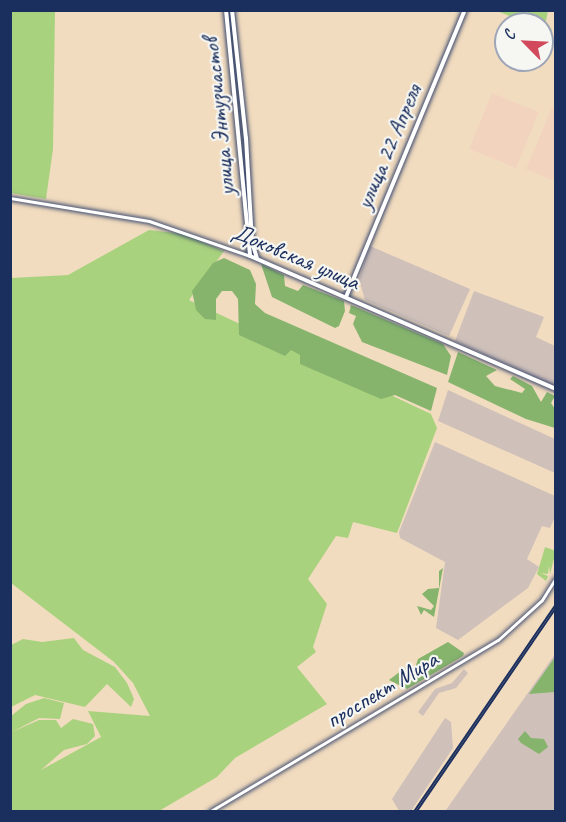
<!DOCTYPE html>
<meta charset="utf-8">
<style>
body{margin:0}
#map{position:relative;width:566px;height:822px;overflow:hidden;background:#f2dcbf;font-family:Caveat,sans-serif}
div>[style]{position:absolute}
.built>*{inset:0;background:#f2d4be}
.industrial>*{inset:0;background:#cfc0ba}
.green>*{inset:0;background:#a9d27e}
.forest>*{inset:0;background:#86b46d}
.roads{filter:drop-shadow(0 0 2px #3b496d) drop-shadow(0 0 2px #3b496d)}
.tertiary>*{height:3px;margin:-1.5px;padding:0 1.5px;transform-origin:1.5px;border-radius:1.5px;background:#fff}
.secondary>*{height:4px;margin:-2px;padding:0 2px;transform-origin:2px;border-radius:2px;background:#fff}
.rail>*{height:4px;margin-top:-2px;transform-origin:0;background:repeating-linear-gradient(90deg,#f6f6f2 0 4.5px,#1b2f5e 0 9px);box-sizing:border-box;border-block:2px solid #1b2f5e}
span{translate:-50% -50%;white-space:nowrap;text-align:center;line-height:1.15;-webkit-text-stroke:4.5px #f6f6f2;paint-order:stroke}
.street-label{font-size:24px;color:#1b2f5e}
.frame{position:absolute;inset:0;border:12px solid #1b2f5e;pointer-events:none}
.north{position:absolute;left:494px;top:12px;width:60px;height:60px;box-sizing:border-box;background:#f6f6f2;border:2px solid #9ea6b7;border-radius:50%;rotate:294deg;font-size:16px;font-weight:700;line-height:24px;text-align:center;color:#1b2f5e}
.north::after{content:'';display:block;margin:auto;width:21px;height:27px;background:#d1495b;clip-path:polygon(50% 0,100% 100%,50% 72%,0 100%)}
</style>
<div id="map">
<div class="built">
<div style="clip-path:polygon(492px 93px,539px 112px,516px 168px,469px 149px)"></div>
<div style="clip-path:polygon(552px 107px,556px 109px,555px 181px,526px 169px)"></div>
</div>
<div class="industrial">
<div style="clip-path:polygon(370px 246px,470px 289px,449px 336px,365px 300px,359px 279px)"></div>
<div style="clip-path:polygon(474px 291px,544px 317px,536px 337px,555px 346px,555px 386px,455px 341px)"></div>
<div style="clip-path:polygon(448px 390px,555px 439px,555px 473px,438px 421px)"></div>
<div style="clip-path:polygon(435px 442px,555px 496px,555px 517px,550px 528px,542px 526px,527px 559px,539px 567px,528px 588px,458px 640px,436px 628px,445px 562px,400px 538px,399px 532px)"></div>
<div style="clip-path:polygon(555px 654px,555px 811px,446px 810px)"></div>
<div style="clip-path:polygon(464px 669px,468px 673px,456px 688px,439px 693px,423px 716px,418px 712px,435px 689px,452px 683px)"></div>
<div style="clip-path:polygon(445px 718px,451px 722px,453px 748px,411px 811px,399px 811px,392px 799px)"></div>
</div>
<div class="green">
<div style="clip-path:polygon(10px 11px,55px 11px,53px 149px,46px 199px,11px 193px)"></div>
<div style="clip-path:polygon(497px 11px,548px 11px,545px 26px,552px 29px,550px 33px,542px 29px,542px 24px,529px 24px)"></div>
<div style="clip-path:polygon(149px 230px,184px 234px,224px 251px,189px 300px,431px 414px,437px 428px,397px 533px,353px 522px,348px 538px,336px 536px,308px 579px,327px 604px,313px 647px,316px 652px,297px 667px,327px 704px,235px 758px,217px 777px,159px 811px,11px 812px,11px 716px,26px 704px,44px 698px,64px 703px,60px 719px,39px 718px,12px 732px,39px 720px,56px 720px,61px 728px,73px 719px,93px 724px,95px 736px,87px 744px,64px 750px,41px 770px,101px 737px,88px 711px,150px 716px,133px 683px,114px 662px,11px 583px,11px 278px,68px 275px)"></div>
<div style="clip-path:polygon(545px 547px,556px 551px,550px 574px,549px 565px,548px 574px,541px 573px,548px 576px,546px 581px,537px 574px)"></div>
<div style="clip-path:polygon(74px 638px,83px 650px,115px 667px,127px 683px,134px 699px,131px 707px,107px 684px,85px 707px,35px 695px,11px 707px,11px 645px,23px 639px,42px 642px)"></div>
</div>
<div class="forest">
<div style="clip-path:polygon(224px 258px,250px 270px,256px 284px,255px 304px,265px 313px,437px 388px,431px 411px,395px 395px,381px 399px,300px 364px,300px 355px,291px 350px,285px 356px,239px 335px,238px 299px,232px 291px,222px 291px,216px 299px,216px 320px,205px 319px,196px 310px,192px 291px,213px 263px)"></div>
<div style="clip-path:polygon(261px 264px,284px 275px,285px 286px,298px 291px,303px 285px,344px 301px,345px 311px,339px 326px,335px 328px,272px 297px)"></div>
<div style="clip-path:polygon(351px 305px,443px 344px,451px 356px,447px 375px,362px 342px,353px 324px,356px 316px,349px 313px)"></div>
<div style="clip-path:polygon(458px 352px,497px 370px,486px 376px,495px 386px,522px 393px,525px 389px,510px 379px,513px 376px,532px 386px,541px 402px,547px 392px,555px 396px,551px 403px,555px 409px,555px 428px,526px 419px,448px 382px)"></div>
<div style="clip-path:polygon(443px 568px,434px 617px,424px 610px,421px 615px,417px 606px,431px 610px,434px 606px,422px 594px,428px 589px,439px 588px,439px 571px)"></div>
<div style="clip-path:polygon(448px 642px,464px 653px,463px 656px,407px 689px,389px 680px,406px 667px,415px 668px,418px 659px)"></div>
<div style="clip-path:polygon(555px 657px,555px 692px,529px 694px)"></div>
<div style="clip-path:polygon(525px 731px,531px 738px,544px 739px,548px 747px,539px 754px,521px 743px,518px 739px)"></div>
</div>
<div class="roads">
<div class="tertiary">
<div style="left:10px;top:198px;width:141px;rotate:9.4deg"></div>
<div style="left:149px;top:221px;width:107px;rotate:19.1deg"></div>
<div style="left:209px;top:812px;width:336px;rotate:-30.8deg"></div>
<div style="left:498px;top:640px;width:59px;rotate:-42.3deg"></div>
<div style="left:542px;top:600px;width:26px;rotate:-58deg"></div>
</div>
<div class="secondary">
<div style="left:226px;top:10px;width:247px;rotate:84.4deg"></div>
<div style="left:250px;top:256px;width:334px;rotate:23.5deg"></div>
<div style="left:232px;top:10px;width:129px;rotate:83.8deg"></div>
<div style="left:246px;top:138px;width:104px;rotate:86.7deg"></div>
<div style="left:252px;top:242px;width:17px;rotate:73deg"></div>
<div style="left:346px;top:297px;width:311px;rotate:-67.5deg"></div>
</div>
</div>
<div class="rail">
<div style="left:415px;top:812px;width:250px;rotate:-55.6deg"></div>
</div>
<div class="street-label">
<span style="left:219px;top:117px;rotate:-96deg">улица Энтузиастов</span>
<span style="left:389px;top:147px;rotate:-67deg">улица 22 Апреля</span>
<span style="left:296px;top:257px;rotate:23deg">Доковская улица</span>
<span style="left:382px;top:690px;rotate:-31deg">проспект Мира</span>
</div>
<div class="frame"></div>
<div class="north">С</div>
</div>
